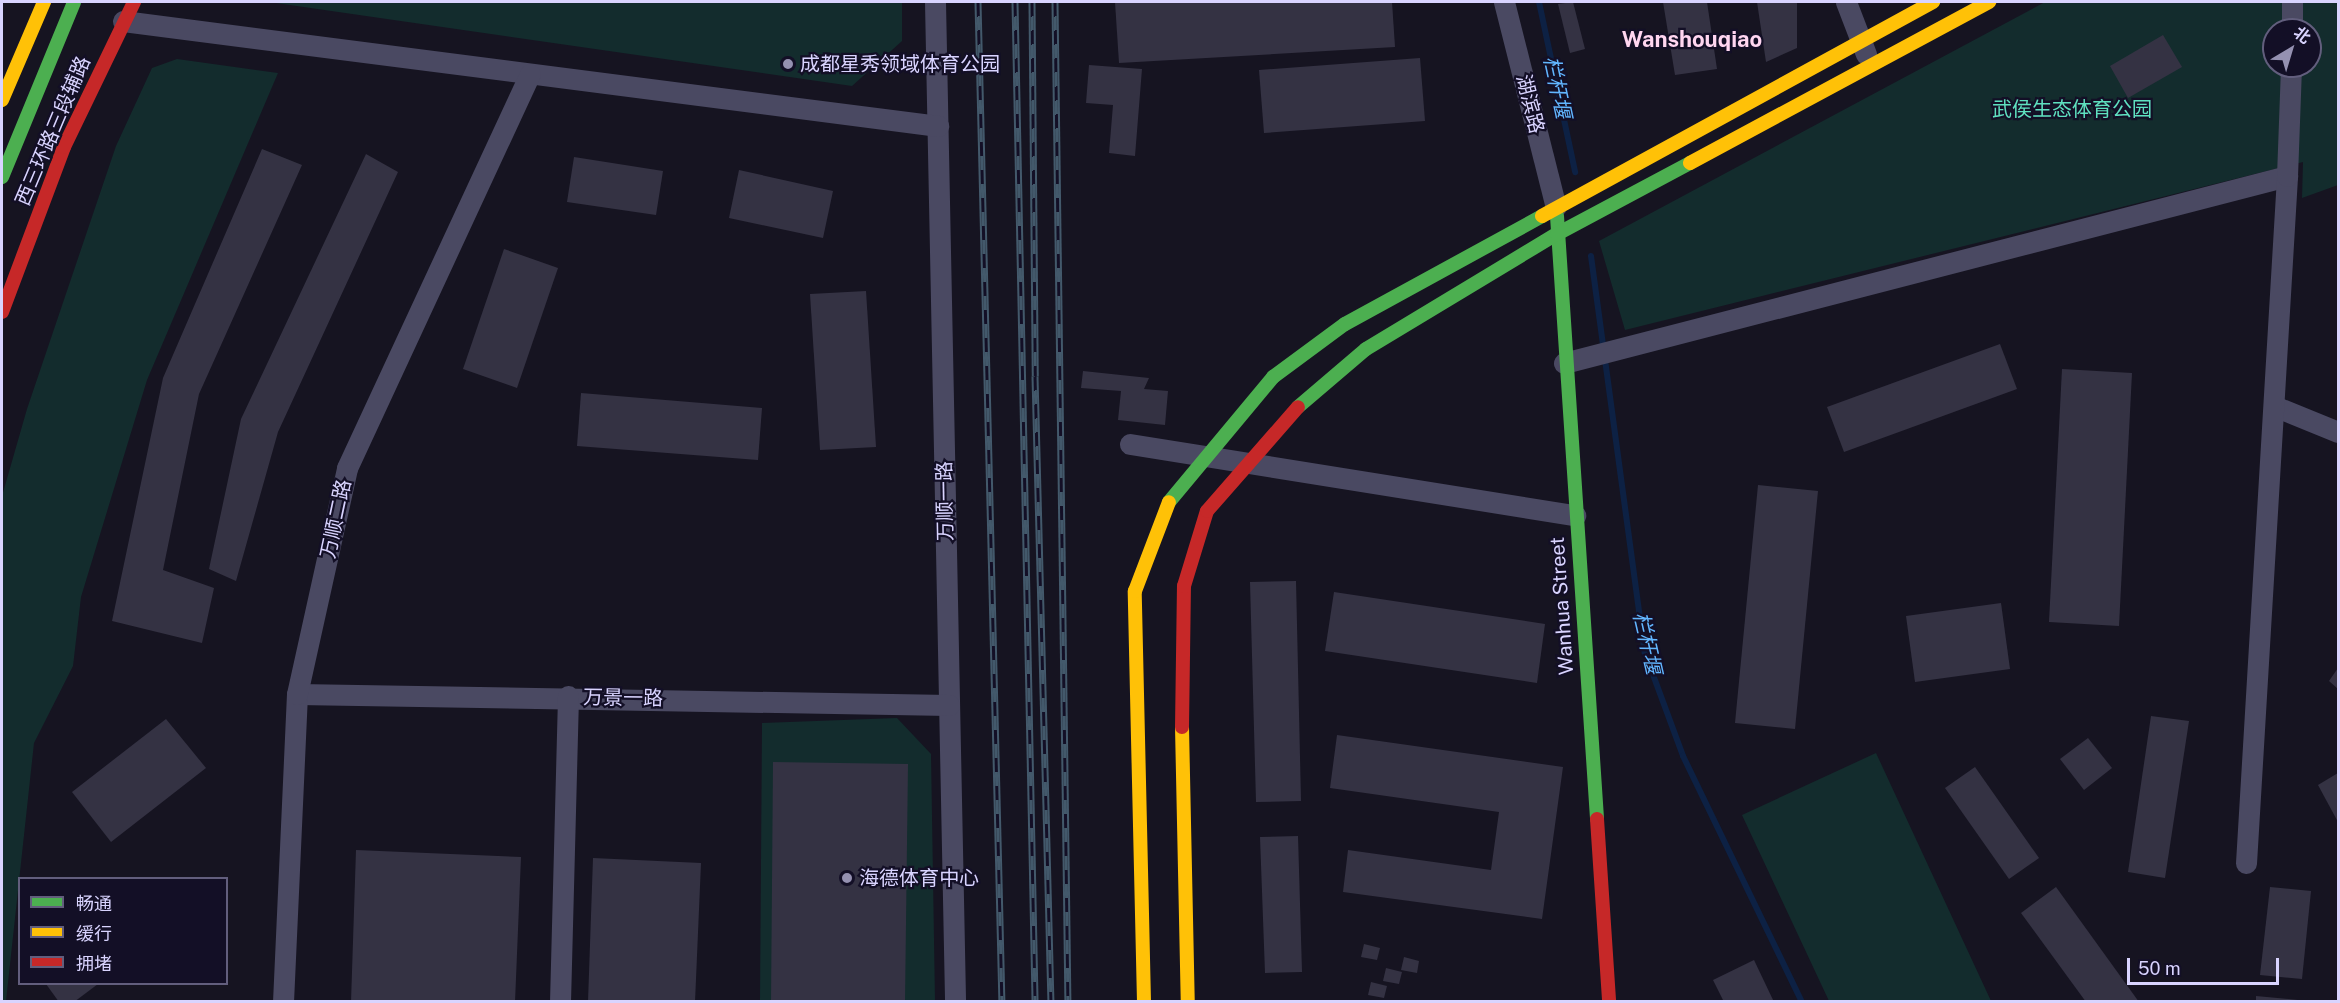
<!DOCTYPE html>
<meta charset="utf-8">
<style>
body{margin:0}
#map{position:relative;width:2340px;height:1003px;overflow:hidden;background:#161421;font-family:"Public Sans","Noto Sans SC",sans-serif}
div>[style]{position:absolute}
.green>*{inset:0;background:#132c2d}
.stream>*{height:6px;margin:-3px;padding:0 3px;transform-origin:3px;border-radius:3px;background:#0d2144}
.building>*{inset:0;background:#343243}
.street>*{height:21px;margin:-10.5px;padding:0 10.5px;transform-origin:10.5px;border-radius:10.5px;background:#4a4962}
.fast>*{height:14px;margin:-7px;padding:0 7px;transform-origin:7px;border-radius:7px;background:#4caf50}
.slow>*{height:14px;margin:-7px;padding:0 7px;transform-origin:7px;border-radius:7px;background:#ffc107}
.jam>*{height:14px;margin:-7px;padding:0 7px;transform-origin:7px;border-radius:7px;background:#c62828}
.rail>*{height:7px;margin-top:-3.5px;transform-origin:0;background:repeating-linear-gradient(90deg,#130f26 0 14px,#43596b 0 28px);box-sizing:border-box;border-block:2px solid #43596b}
.dots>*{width:16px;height:16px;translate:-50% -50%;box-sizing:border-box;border:3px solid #130f26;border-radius:50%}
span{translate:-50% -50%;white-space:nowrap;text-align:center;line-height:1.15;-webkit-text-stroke:4.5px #130f26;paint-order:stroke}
.poi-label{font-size:20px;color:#d9d4ff}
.left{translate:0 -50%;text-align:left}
.street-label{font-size:20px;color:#d9d4ff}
.park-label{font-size:20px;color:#5fe0c0}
.water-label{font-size:21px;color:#62b6ff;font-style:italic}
.quarter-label{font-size:22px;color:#ffd6f0;font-weight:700}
.frame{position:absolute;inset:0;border:3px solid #d9d4ff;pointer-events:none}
.legend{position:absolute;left:18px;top:877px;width:210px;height:108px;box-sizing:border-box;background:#130f26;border:2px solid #625e7d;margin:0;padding:8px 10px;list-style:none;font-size:18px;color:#d9d4ff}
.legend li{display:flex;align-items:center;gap:12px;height:30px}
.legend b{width:30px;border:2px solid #625e7d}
.north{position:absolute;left:2262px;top:18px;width:60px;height:60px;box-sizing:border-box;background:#130f26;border:2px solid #625e7d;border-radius:50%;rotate:38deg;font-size:16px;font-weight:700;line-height:24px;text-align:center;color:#d9d4ff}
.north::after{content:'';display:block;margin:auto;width:21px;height:27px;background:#9591b1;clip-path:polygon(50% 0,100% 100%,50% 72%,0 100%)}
.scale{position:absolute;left:2127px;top:958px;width:152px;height:27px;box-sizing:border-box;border:3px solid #d9d4ff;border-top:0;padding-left:8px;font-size:18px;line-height:21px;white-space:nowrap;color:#d9d4ff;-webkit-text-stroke:4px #130f26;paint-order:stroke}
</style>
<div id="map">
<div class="green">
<div style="clip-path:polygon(269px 2px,902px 2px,902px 41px,852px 86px)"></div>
<div style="clip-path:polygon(evenodd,2045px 2px,2338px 2px,2338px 185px,2302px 198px,2303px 162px,1625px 330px,1599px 241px,2045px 2px,2274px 30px,2310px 30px,2310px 66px,2274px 66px,2274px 30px)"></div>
<div style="clip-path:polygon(177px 59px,278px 73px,147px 380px,81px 597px,73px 666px,34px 743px,6px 1001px,2px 1001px,2px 496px,27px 409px,116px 146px,152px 68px)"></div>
<div style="clip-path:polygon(897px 718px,931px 754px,935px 1001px,760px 1002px,762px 723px)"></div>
<div style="clip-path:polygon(1876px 753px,1991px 1001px,1829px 1001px,1742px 815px)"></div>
</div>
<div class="stream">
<div style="left:1539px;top:2px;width:174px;rotate:78deg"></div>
<div style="left:1591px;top:256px;width:401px;rotate:82.3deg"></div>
<div style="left:1645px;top:653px;width:110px;rotate:69.7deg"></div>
<div style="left:1683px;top:756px;width:273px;rotate:64.2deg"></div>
</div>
<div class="building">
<div style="clip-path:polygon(1115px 2px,1392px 2px,1395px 47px,1119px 63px)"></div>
<div style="clip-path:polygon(1573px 2px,1585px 49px,1570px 53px,1558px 4px)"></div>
<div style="clip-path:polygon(1663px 2px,1707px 2px,1717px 69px,1675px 75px)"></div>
<div style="clip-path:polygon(1757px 2px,1797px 2px,1797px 48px,1766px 62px)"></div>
<div style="clip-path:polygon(2163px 35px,2182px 67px,2128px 98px,2110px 66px)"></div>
<div style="clip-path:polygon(1420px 58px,1425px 121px,1264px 133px,1259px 70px)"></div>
<div style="clip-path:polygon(1089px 65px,1142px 69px,1135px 156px,1109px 153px,1113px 105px,1086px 103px)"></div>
<div style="clip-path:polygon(262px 149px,302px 165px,199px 394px,163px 570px,214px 588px,202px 643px,112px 621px,163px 378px)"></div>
<div style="clip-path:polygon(366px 154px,398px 172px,278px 432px,236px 581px,209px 569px,241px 419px)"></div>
<div style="clip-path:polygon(574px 157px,663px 171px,656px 215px,567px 202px)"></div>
<div style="clip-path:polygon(739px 170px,833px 191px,823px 238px,729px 218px)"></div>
<div style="clip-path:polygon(504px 249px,558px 268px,517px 388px,463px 369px)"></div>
<div style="clip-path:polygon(866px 291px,876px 447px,820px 450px,810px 294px)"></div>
<div style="clip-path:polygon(2000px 344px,2017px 389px,1844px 452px,1827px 407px)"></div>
<div style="clip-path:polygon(2062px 369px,2132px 373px,2119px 626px,2049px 622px)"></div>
<div style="clip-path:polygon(1083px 371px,1149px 378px,1144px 389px,1168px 391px,1165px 425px,1118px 420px,1121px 391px,1081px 388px)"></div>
<div style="clip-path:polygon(581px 393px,762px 408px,758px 460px,577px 446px)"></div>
<div style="clip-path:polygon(1758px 485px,1818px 491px,1795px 729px,1735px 723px)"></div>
<div style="clip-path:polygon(1296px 581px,1301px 801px,1256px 802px,1250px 582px)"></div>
<div style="clip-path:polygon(1334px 592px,1545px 624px,1537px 683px,1325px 651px)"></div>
<div style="clip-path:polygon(2001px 603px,2010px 669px,1915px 682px,1906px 616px)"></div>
<div style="clip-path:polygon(2338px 668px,2338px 689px,2329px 681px)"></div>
<div style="clip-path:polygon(2151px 716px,2189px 721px,2165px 878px,2128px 872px)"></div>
<div style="clip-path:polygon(166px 719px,206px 768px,111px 842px,72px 792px)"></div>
<div style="clip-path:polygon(1337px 735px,1563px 767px,1542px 919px,1343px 892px,1348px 850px,1491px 870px,1499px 812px,1330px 788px)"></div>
<div style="clip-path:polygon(2088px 738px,2112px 768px,2084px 790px,2060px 759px)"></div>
<div style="clip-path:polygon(773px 762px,908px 764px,905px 1002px,771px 1002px)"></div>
<div style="clip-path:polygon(1975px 767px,2039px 858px,2009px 879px,1945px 788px)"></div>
<div style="clip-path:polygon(2338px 773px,2338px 822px,2318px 785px)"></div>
<div style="clip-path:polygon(1298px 836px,1302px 972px,1265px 973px,1260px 837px)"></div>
<div style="clip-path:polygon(356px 850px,521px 857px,515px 1002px,351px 1002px)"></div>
<div style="clip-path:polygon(593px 858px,701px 863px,695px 1002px,588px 1002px)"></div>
<div style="clip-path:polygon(2056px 887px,2139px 1002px,2086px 1002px,2021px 913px)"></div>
<div style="clip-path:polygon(2270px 887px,2311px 891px,2302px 979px,2260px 975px)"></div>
<div style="clip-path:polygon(1364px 944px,1380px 948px,1377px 960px,1361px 957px)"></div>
<div style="clip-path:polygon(1404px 957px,1419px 961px,1417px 973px,1401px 970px)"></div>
<div style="clip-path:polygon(1754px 960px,1774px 1002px,1724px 1002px,1713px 980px)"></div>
<div style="clip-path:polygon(1386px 968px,1402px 972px,1399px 984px,1383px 981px)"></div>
<div style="clip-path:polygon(1371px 982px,1387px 986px,1384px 998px,1368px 995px)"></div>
<div style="clip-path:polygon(46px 984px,98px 984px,74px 1002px,59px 1002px)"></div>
<div style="clip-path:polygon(2256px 996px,2298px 1000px,2298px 1002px,2256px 1002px)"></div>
</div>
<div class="street">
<div style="left:935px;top:2px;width:1000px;rotate:88.85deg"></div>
<div style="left:1504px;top:2px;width:211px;rotate:75.8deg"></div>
<div style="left:1846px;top:2px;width:56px;rotate:69deg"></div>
<div style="left:123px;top:21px;width:822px;rotate:7.34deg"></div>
<div style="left:2292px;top:30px;width:28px;rotate:-90deg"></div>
<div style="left:1564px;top:363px;width:747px;rotate:-14.5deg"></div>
<div style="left:2274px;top:406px;width:69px;rotate:22.1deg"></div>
<div style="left:1130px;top:444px;width:451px;rotate:9.1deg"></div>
<div style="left:297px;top:694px;width:652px;rotate:0.97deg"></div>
<div style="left:2246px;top:863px;width:688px;rotate:-86.58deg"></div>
<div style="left:2287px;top:176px;width:110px;rotate:-87.9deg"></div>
<div style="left:283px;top:1002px;width:308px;rotate:-87.4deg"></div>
<div style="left:297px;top:694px;width:231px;rotate:-77.5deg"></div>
<div style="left:347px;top:468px;width:434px;rotate:-65.1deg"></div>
<div style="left:560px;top:1002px;width:306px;rotate:-88.5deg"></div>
</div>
<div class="fast">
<div style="left:2px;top:177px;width:189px;rotate:-67.6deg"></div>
<div style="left:1557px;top:216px;width:604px;rotate:86.2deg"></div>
<div style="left:1298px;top:407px;width:89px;rotate:-40.5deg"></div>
<div style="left:1366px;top:349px;width:223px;rotate:-31.1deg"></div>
<div style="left:1557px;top:234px;width:151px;rotate:-28.1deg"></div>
<div style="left:1169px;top:502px;width:163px;rotate:-50.2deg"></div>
<div style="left:1273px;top:377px;width:89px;rotate:-36.4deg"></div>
<div style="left:1345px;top:324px;width:225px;rotate:-28.7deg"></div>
</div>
<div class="slow">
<div style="left:2px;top:100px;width:107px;rotate:-66.8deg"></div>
<div style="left:1690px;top:163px;width:340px;rotate:-28.3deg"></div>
<div style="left:1542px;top:216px;width:446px;rotate:-28.7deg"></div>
<div style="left:1182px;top:727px;width:275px;rotate:88.8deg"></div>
<div style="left:1144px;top:1002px;width:411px;rotate:-91.3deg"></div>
<div style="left:1135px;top:591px;width:95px;rotate:-69.1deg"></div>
</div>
<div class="jam">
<div style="left:2px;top:312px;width:176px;rotate:-69.4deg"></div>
<div style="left:64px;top:147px;width:161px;rotate:-64.2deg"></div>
<div style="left:1182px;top:727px;width:141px;rotate:-89.2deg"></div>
<div style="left:1184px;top:586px;width:78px;rotate:-73deg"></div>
<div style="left:1207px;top:511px;width:138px;rotate:-48.8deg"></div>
<div style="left:1597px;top:819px;width:183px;rotate:86.2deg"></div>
</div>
<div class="rail">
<div style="left:978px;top:2px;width:1000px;rotate:88.63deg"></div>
<div style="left:1015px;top:2px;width:1000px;rotate:88.85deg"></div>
<div style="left:1032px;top:2px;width:374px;rotate:89.5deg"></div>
<div style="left:1035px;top:376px;width:626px;rotate:88.54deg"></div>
<div style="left:1055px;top:2px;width:1000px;rotate:89.26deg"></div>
</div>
<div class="dots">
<div style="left:788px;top:64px;background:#9591b1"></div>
<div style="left:847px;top:878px;background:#9591b1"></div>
</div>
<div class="poi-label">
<span class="left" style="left:800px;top:64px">成都星秀领域体育公园</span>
<span class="left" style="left:859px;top:878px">海德体育中心</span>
</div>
<div class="street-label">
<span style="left:1530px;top:104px;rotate:76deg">湖滨路</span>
<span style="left:53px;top:131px;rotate:-67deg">西三环路三段辅路</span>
<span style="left:945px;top:501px;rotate:-91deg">万顺一路</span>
<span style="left:336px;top:519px;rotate:-78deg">万顺二路</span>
<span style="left:1562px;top:606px;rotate:-94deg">Wanhua Street</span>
<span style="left:623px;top:698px;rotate:1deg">万景一路</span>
</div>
<div class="park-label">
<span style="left:2072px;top:109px">武侯生态体育公园</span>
</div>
<div class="water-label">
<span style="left:1557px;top:87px;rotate:78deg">栏杆堰</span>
<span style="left:1647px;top:643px;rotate:77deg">栏杆堰</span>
</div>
<div class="quarter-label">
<span style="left:1692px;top:40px">Wanshouqiao</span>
</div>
<div class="frame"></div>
<ul class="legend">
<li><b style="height:8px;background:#4caf50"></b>畅通</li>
<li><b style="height:8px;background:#ffc107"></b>缓行</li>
<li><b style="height:8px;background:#c62828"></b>拥堵</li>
</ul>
<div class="north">北</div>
<div class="scale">50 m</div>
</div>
